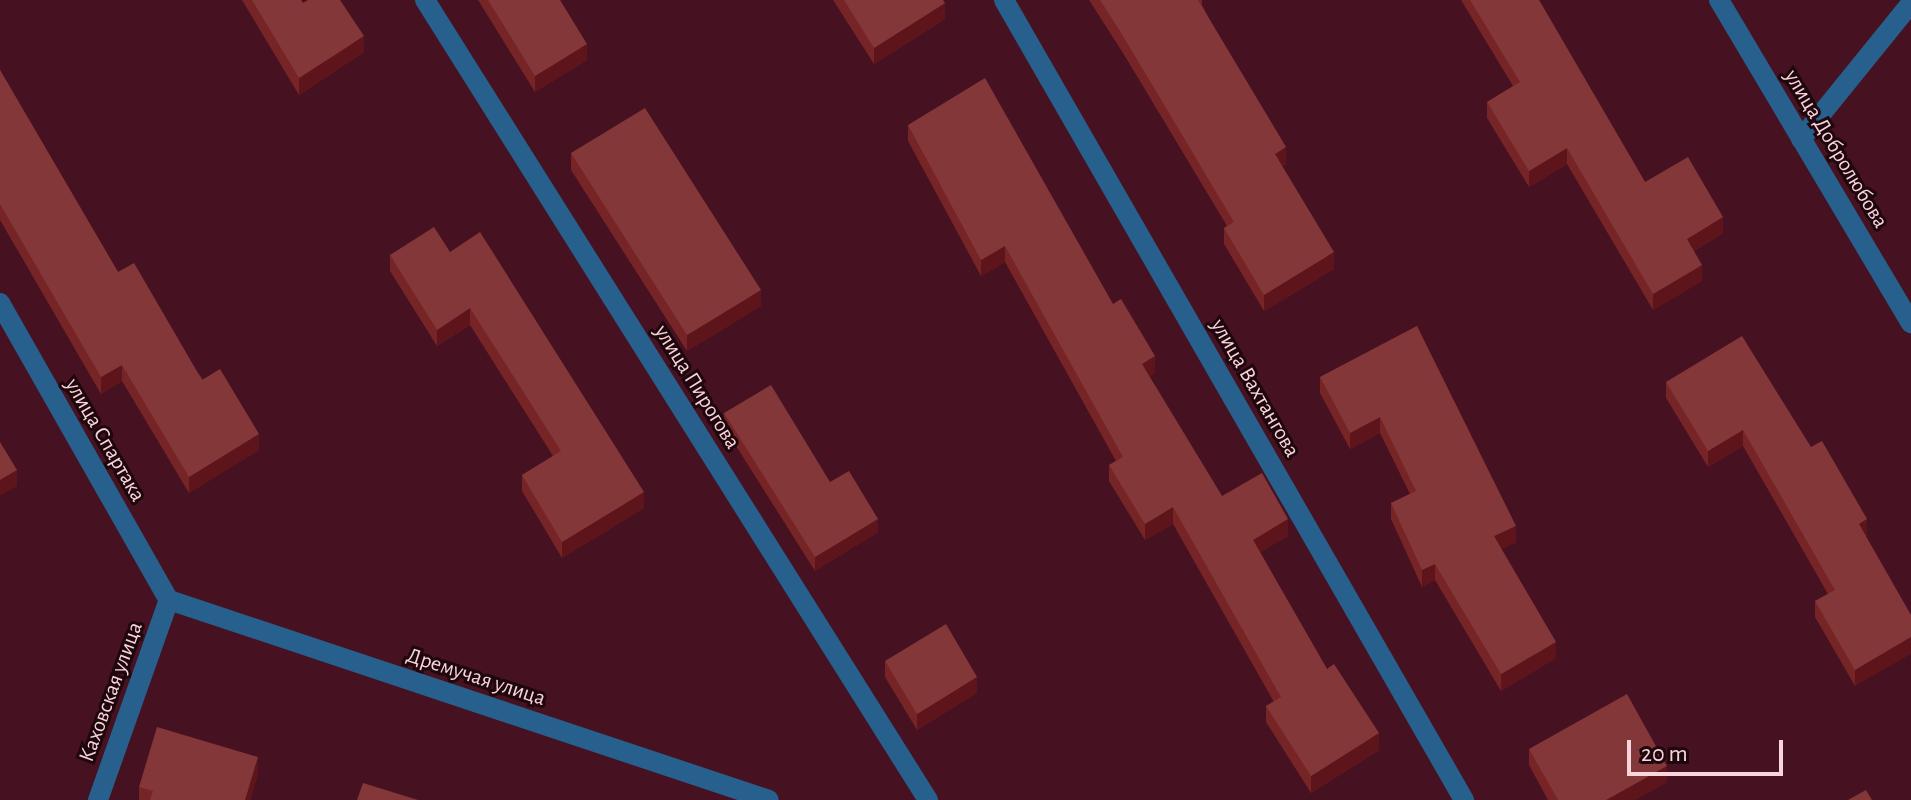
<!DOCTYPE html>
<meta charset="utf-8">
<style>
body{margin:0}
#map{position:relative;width:1911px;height:800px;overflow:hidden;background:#461121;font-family:"Alegreya Sans",sans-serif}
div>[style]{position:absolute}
.service>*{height:20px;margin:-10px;padding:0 10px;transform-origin:10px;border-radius:10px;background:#27608d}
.minor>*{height:20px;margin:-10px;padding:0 10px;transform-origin:10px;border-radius:10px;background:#27608d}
.wall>*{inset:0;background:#762425}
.shaded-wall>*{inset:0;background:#5d151b}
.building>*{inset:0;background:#843738}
span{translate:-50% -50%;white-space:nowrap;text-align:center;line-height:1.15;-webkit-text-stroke:6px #1e070d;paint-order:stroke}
.street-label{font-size:22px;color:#f8d4db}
.scale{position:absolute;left:1627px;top:740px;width:156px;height:36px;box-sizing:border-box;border:4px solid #f8d4db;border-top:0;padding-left:10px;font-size:24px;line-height:28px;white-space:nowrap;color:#f8d4db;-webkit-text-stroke:6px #1e070d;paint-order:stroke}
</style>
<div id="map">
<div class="service">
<div style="left:1801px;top:139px;width:175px;rotate:-51deg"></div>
</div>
<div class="minor">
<div style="left:425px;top:0;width:945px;rotate:57.84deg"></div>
<div style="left:1004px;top:0;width:923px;rotate:60.1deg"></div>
<div style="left:1719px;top:0;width:376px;rotate:59.3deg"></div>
<div style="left:0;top:303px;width:342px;rotate:60.4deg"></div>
<div style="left:169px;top:600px;width:632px;rotate:18.43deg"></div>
<div style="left:98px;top:800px;width:212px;rotate:-70.5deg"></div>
</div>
<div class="wall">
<div style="clip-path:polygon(242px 0,301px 0,303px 3px,364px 52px,299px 95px)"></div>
<div style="clip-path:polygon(478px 0,560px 0,587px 60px,535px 92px)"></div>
<div style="clip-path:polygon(833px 0,943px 0,945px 19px,874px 64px)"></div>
<div style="clip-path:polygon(1089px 0,1202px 0,1202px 5px,1286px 164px,1282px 166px,1334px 269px,1264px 311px,1224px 244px,1224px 228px,1227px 226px,1123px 53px)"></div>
<div style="clip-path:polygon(1461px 0,1539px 0,1645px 182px,1723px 233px,1694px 251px,1702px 281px,1653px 310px,1567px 164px,1529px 187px,1487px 118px,1487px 102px,1513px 86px)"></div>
<div style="clip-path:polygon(0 70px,118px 272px,259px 450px,189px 493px,122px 381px,101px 394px,0 220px)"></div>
<div style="clip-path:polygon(908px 125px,1113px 304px,1155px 373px,1149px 376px,1222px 496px,1288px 536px,1260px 552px,1327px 669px,1379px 750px,1311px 793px,1266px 722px,1266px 706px,1274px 702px,1173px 524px,1145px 540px,1109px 481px,1109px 465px,1116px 461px,1005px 262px,981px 276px,908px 141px)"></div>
<div style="clip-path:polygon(571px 153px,761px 306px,687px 351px,571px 170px)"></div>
<div style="clip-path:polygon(450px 252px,644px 508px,562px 558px,522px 491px,522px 475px,553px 456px,470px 325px,437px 346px,390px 271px,390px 255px)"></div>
<div style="clip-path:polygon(1417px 326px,1516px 542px,1501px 549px,1556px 658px,1501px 691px,1435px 580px,1422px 587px,1391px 519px,1391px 503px,1410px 494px,1380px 433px,1350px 449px,1320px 393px,1320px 377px)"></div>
<div style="clip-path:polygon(1666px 382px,1811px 447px,1867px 535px,1866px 536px,1855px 686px,1815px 617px,1815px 601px,1828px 594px,1743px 446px,1708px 467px,1666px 398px)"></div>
<div style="clip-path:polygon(724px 413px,830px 482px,878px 532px,815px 571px,724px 427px)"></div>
<div style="clip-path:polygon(885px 661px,977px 693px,917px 730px,885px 677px)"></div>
<div style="clip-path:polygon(1529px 749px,1667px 782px,1635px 800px,1548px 800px,1529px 765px)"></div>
<div style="clip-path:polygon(258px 773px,250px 800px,139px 800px,139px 787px)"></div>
</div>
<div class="shaded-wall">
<div style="clip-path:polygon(945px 3px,945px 19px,874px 64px,874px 48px)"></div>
<div style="clip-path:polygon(364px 36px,364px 52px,299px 95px,299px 78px)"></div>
<div style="clip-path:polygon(587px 44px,587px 60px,535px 92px,535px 76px)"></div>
<div style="clip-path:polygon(1286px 147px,1286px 164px,1275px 170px,1275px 154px)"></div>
<div style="clip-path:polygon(1567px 148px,1567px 164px,1529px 187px,1529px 171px)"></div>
<div style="clip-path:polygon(1723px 217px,1723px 233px,1687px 255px,1687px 239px)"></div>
<div style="clip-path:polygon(1005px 246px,1005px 262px,981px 276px,981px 260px)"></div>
<div style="clip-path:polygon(1334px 252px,1334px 269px,1264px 311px,1264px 295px)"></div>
<div style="clip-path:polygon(1702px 265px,1702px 281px,1653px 310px,1653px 294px)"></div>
<div style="clip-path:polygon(761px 290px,761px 306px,687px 351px,687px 335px)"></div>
<div style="clip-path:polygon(470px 308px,470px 325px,437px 346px,437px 330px)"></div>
<div style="clip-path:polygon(1155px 356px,1155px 373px,1142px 380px,1142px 364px)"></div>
<div style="clip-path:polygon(122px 365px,122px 381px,101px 394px,101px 377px)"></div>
<div style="clip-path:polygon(1380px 417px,1380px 433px,1350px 449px,1350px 433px)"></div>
<div style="clip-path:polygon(1743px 430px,1743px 446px,1708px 467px,1708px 451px)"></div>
<div style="clip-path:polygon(259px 434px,259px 450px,189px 493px,189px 477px)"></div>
<div style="clip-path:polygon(17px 470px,17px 486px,0 496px,0 480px)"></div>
<div style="clip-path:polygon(644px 492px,644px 508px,562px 558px,562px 542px)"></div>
<div style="clip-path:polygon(1173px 507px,1173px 524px,1145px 540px,1145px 524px)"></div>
<div style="clip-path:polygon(878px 519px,878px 532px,815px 571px,815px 557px)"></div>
<div style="clip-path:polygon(1288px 519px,1288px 536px,1253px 556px,1253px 540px)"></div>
<div style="clip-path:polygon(1867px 519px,1867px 535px,1859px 540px,1859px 524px)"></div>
<div style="clip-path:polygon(1516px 526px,1516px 542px,1494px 552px,1494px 536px)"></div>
<div style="clip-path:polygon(1435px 564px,1435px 580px,1422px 587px,1422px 570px)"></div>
<div style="clip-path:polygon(1911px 637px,1911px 654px,1855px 686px,1855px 670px)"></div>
<div style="clip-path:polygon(1556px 642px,1556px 658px,1501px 691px,1501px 674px)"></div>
<div style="clip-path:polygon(977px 677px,977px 693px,917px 730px,917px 714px)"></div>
<div style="clip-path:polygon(1379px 733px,1379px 750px,1311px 793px,1311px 776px)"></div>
<div style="clip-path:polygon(258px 757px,258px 773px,250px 800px,245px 800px)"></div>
<div style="clip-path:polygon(1667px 766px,1667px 782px,1635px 800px,1606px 800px)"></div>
</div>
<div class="building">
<div style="clip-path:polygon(252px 0,301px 0,303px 3px,308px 0,340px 0,364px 36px,299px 78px)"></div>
<div style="clip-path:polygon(488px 0,560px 0,587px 44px,535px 76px)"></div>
<div style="clip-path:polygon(844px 0,943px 0,945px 3px,874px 48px)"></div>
<div style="clip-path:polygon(1100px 0,1198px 0,1286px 147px,1275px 154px,1334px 252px,1264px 295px,1224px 228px,1234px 222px,1123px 36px)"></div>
<div style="clip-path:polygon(1470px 0,1539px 0,1645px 182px,1688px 157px,1723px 217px,1687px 239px,1702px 265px,1653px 294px,1567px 148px,1529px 171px,1487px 102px,1520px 82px)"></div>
<div style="clip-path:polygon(0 70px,118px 272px,134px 263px,202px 380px,220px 369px,259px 434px,189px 477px,122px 365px,101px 377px,0 204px)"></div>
<div style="clip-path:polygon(985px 78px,1113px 304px,1121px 299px,1155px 356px,1142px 364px,1222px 496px,1262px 473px,1288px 519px,1253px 540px,1327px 669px,1334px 664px,1379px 733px,1311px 776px,1266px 706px,1281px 697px,1173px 507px,1145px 524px,1109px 465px,1123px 457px,1005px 246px,981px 260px,908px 125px)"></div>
<div style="clip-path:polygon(645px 108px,761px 290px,687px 335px,571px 153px)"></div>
<div style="clip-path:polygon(434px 227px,450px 252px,480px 232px,644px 492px,562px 542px,522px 475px,561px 451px,470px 308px,437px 330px,390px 255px)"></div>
<div style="clip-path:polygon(1417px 326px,1516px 526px,1494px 536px,1556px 642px,1501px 674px,1435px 564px,1422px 570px,1391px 503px,1416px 491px,1380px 417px,1350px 433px,1320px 377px)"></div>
<div style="clip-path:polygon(1742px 336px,1811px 447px,1822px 441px,1867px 519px,1859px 524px,1911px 615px,1911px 637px,1855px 670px,1815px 601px,1835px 590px,1743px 430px,1708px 451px,1666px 382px)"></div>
<div style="clip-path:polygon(771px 385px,830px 482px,849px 471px,878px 519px,815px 557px,724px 413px)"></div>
<div style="clip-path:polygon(0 442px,17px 470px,0 480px)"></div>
<div style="clip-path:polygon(946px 624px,977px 677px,917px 714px,885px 661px)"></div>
<div style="clip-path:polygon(1627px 694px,1667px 766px,1606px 800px,1558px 800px,1529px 749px)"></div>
<div style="clip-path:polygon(157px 727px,258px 757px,245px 800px,150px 800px,153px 791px,139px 787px)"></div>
<div style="clip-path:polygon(363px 783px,418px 800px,357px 800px)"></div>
<div style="clip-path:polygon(1866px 790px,1872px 800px,1848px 800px)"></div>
</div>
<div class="street-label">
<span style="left:1836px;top:149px;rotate:59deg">улица Добролюбова</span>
<span style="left:697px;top:387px;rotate:58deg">улица Пирогова</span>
<span style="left:1255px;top:388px;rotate:60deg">улица Вахтангова</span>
<span style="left:105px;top:440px;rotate:60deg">улица Спартака</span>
<span style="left:476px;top:677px;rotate:18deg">Дремучая улица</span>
<span style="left:111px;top:692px;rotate:-70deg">Каховская улица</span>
</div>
<div class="scale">20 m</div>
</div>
